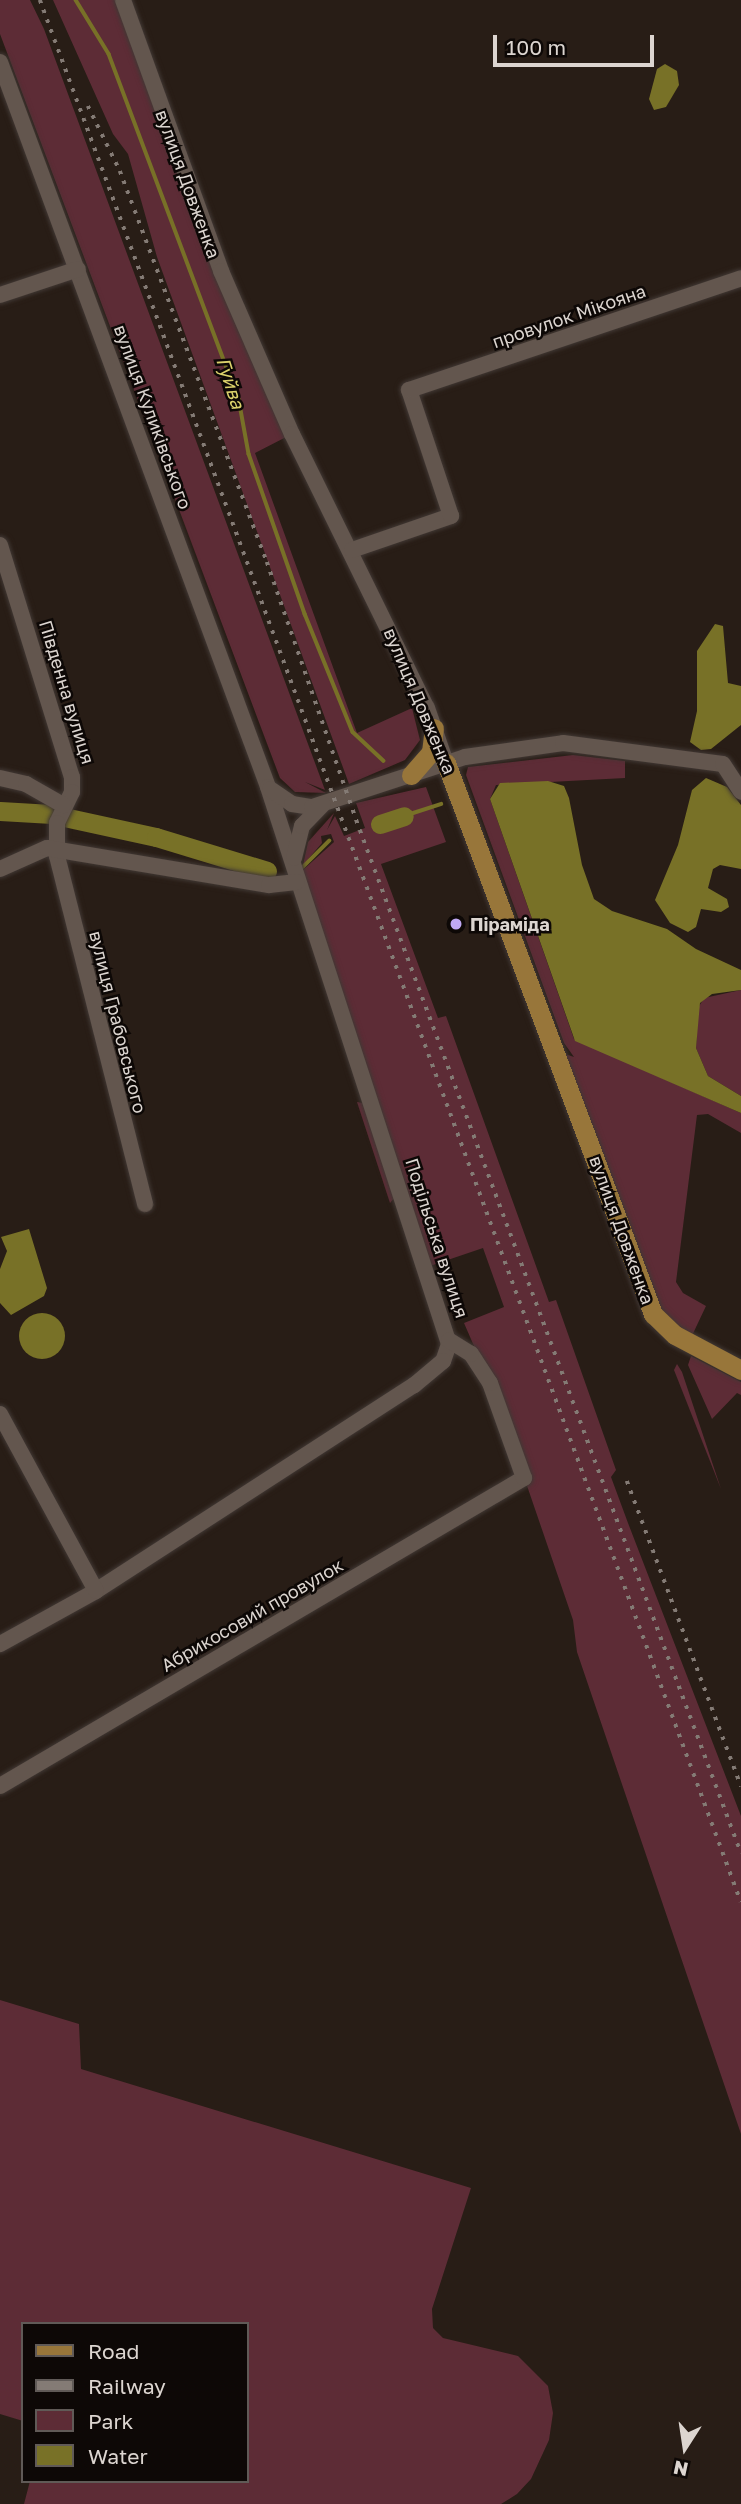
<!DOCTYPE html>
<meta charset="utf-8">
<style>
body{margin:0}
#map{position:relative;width:741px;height:2504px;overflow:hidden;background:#281d16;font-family:"Golos Text",sans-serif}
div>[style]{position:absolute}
.green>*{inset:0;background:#5d2c36}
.water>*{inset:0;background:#787127}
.round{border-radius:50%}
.stream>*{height:3.5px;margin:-1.75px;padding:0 1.75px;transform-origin:1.75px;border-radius:1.75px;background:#787127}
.river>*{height:19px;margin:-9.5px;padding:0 9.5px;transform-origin:9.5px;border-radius:9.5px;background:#787127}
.roads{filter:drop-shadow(0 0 2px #413834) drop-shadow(0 0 2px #413834)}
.minor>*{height:16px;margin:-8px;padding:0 8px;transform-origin:8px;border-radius:8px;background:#63564e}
.major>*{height:19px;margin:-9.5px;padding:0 9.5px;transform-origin:9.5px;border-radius:9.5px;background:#98763a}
.rail>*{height:3.5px;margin-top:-1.75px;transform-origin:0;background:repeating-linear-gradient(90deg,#847b75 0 3.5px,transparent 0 10.5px)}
.dots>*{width:19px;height:19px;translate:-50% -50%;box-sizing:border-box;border:4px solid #0d0806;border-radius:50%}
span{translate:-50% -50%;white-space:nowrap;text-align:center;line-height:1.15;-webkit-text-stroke:5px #0d0806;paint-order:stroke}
.street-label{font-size:18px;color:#dcd5d0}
.poi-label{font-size:18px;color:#dcd5d0;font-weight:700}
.left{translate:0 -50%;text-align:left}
.water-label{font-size:19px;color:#dcd26c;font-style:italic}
.legend{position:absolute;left:21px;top:2322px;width:228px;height:161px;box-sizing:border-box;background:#0d0806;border:2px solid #605a57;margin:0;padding:9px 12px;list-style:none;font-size:21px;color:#dcd5d0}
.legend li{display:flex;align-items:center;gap:14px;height:35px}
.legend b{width:35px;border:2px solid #605a57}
.north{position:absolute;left:650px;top:2413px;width:70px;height:70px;-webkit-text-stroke:5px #0d0806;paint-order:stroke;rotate:192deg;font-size:19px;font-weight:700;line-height:28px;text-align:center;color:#dcd5d0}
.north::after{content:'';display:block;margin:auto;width:24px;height:32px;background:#dcd5d0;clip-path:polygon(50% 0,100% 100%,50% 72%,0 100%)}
.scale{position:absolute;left:493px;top:35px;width:161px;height:32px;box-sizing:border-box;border:4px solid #dcd5d0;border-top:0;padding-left:9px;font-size:21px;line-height:24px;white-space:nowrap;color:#dcd5d0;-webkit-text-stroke:5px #0d0806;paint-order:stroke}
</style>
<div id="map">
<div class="green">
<div style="clip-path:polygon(0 0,30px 0,44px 29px,325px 790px,305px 782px,326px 793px,295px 792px,280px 778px,0 34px)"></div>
<div style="clip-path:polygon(53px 0,123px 0,292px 434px,255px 453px,357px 733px,412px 708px,420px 740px,405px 760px,349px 784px,157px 257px,128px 154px,113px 134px)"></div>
<div style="clip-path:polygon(573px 755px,625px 761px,625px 778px,496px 785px,490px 799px,574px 1039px,741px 1113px,741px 1133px,708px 1114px,697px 1115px,676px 1282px,683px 1293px,706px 1306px,689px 1342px,664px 1327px,556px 1051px,574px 1057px,564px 1043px,466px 775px,468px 767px)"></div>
<div style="clip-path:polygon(426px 787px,446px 842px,381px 864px,438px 1018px,446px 1016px,549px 1302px,556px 1300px,616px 1470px,611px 1477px,628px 1523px,741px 1816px,741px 2134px,577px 1652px,573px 1620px,499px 1404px,464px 1323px,504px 1307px,483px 1248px,427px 1267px,297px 882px,304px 869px,334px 842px,331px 834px,321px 836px,322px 843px,303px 865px,308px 842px,334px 813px,327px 830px,335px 816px,344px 836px,365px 828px,356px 803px)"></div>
<div style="clip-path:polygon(741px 990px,741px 1096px,708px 1076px,696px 1048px,698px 1008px,704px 998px)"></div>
<div style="clip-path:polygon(357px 1102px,363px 1103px,395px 1197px,390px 1203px)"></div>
<div style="clip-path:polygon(691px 1356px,741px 1382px,741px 1395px,737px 1393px,712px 1419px,688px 1365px)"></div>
<div style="clip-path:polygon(677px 1364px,682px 1372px,721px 1489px,674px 1370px)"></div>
<div style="clip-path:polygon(0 2000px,79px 2024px,81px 2069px,471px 2188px,432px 2309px,433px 2328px,443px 2338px,518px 2356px,548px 2386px,553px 2413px,549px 2440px,531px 2479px,517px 2494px,501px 2504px,24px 2504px,30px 2481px,247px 2481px,247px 2324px,23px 2324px,23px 2421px,0 2414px)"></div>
</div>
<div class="water">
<div style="clip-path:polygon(665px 64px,677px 71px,679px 85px,666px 107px,654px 110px,649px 99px,657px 69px)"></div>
<div style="clip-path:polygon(715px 624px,723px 626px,728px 683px,741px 686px,741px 725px,711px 749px,701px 750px,690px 742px,697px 711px,697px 651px)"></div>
<div style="clip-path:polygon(706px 778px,727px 787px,741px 805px,741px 869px,720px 865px,713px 869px,708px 888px,727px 899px,729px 907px,721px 912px,701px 909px,696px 927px,688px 932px,670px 923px,655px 900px,678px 845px,692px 790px)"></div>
<div style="clip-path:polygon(548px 781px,564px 786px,569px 798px,582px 865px,594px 899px,612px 911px,667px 929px,696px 949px,741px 970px,741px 990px,712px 994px,700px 1003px,696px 1048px,708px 1076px,741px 1096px,741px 1113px,575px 1041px,490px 799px,500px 783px)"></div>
<div style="clip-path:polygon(29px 1229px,47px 1288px,44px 1296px,11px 1315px,0 1303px,0 1269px,7px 1251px,1px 1237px)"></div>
<div class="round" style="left:19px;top:1313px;width:46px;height:46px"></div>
</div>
<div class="stream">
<div style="left:76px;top:0;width:63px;rotate:58.6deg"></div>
<div style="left:109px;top:54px;width:369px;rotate:69.4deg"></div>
<div style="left:239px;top:399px;width:56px;rotate:79.7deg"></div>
<div style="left:249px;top:454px;width:170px;rotate:70.7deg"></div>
<div style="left:305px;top:614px;width:127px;rotate:67.9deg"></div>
<div style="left:353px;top:732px;width:42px;rotate:43.1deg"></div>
<div style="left:404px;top:816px;width:39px;rotate:-18deg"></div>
<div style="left:303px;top:867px;width:37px;rotate:-45deg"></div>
</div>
<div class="river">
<div style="left:0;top:811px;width:52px;rotate:3.3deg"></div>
<div style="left:64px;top:817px;width:94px;rotate:12.3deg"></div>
<div style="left:156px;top:837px;width:116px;rotate:17deg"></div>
<div style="left:380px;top:824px;width:25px;rotate:-18deg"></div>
</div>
<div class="roads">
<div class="minor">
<div style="left:123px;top:0;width:288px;rotate:70.1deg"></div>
<div style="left:221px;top:271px;width:178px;rotate:66.5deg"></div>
<div style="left:292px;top:434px;width:305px;rotate:63.8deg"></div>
<div style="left:427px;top:708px;width:58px;rotate:70.9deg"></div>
<div style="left:0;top:62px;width:773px;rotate:69.71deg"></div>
<div style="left:268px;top:787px;width:586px;rotate:72deg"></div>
<div style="left:449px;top:1344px;width:18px;rotate:109deg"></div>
<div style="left:443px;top:1361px;width:38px;rotate:140deg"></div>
<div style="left:414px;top:1385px;width:379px;rotate:147.1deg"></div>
<div style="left:96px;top:1591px;width:110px;rotate:151.1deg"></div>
<div style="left:0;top:295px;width:82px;rotate:-18.4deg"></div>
<div style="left:0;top:545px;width:243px;rotate:72.8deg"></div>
<div style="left:72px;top:777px;width:15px;rotate:90deg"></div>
<div style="left:72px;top:792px;width:34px;rotate:116deg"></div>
<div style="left:57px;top:823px;width:33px;rotate:90deg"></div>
<div style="left:57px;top:856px;width:359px;rotate:75.8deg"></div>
<div style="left:352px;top:550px;width:105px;rotate:-19deg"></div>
<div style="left:451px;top:516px;width:133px;rotate:-108.4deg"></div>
<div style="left:409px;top:390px;width:350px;rotate:-18.6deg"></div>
<div style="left:0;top:778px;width:27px;rotate:13deg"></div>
<div style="left:26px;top:784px;width:43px;rotate:29.6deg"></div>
<div style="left:270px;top:789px;width:27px;rotate:34deg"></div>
<div style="left:292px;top:804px;width:20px;rotate:9deg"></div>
<div style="left:312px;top:807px;width:161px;rotate:-18.1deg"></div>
<div style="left:465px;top:757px;width:99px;rotate:-8.1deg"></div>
<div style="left:563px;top:743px;width:161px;rotate:7.5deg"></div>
<div style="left:723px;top:764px;width:33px;rotate:57deg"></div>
<div style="left:294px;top:858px;width:33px;rotate:-76deg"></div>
<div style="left:302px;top:826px;width:30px;rotate:-46deg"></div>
<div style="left:0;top:869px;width:51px;rotate:-24.1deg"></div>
<div style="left:47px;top:848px;width:225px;rotate:9.5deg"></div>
<div style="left:269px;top:885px;width:28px;rotate:-6deg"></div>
<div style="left:0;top:1414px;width:201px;rotate:61.5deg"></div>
<div style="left:0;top:1786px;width:608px;rotate:-30.45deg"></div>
<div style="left:524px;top:1478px;width:101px;rotate:-109.7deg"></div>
<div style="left:490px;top:1383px;width:35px;rotate:-123deg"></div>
<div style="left:471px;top:1354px;width:26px;rotate:-148deg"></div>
</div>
<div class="major">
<div style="left:446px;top:763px;width:589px;rotate:69.41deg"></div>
<div style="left:653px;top:1314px;width:30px;rotate:44deg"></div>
<div style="left:675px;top:1335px;width:75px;rotate:27.9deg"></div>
<div style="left:411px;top:775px;width:30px;rotate:-49deg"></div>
<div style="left:431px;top:752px;width:24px;rotate:-83deg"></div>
</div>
</div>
<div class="rail">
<div style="left:40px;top:0;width:2027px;rotate:69.77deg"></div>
<div style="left:88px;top:106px;width:72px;rotate:63.8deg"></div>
<div style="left:120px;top:171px;width:418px;rotate:69.4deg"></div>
<div style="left:267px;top:562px;width:284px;rotate:70.9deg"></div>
<div style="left:360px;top:830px;width:1092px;rotate:69.57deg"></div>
<div style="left:627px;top:1481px;width:326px;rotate:69.5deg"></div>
</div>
<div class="dots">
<div style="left:456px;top:924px;background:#c0a8f4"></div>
</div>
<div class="street-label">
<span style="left:188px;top:184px;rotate:70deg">вулиця Довженка</span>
<span style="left:569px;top:316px;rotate:-19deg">провулок Мікояна</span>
<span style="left:153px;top:417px;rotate:70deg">вулиця Куликівського</span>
<span style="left:67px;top:692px;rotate:73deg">Південна вулиця</span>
<span style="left:420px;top:701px;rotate:67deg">вулиця Довженка</span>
<span style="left:118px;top:1022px;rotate:76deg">вулиця Грабовського</span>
<span style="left:622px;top:1230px;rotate:70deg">вулиця Довженка</span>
<span style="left:437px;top:1238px;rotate:72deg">Подільська вулиця</span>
<span style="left:252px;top:1615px;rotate:-30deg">Абрикосовий провулок</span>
</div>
<div class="poi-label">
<span class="left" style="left:470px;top:924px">Піраміда</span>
</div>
<div class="water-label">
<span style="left:231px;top:383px;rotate:72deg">Гуйва</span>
</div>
<ul class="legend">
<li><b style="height:9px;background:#98763a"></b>Road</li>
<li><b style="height:9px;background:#847b75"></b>Railway</li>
<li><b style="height:19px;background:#5d2c36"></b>Park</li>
<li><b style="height:19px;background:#787127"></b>Water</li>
</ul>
<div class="north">N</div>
<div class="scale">100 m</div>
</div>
